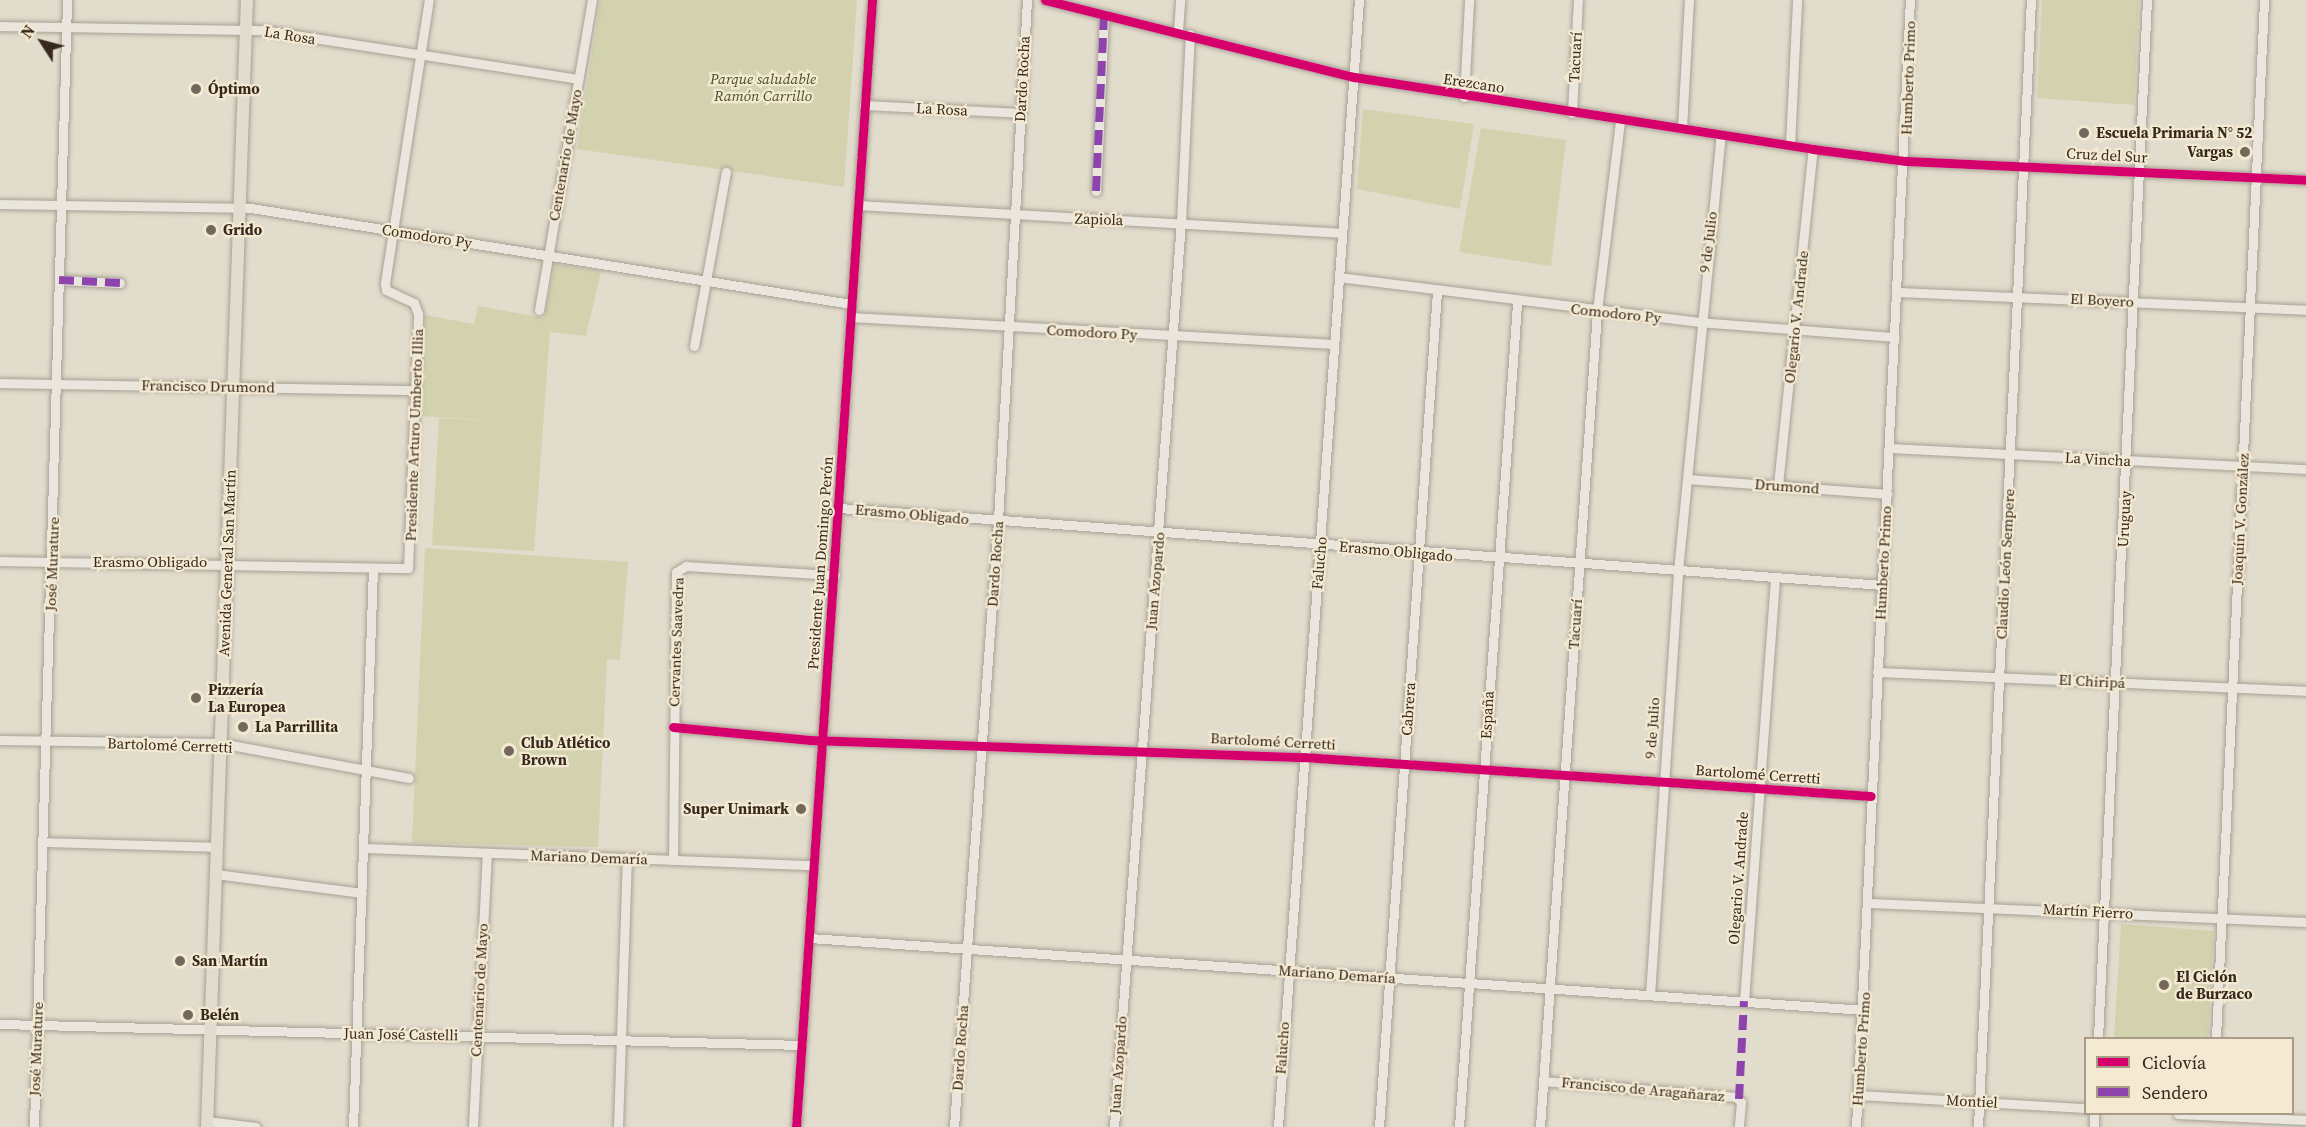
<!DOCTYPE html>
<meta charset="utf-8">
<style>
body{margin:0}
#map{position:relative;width:2306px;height:1127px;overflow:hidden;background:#e2dccc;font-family:"Source Serif 4",serif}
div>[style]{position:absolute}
.green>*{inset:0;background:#d2d2af}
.roads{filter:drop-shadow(0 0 2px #a7a195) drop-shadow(0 0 2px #a7a195)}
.minor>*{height:9px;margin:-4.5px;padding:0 4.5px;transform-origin:4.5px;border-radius:4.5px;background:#eae6dd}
.major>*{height:12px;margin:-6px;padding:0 6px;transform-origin:6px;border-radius:6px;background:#e2dccf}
.quiet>*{height:8px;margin-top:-4px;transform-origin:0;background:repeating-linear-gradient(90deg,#8e44ad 0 15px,transparent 0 23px)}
.cycleway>*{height:9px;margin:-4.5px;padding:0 4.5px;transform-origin:4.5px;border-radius:4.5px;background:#d6006c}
.dots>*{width:16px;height:16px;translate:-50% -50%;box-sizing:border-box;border:3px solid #f4e9d1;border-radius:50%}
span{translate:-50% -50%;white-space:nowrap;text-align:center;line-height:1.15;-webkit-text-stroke:4.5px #f4e9d1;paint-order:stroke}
.street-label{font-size:15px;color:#36291e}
.park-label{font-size:15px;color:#475125;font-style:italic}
.poi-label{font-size:15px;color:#36291e;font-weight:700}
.left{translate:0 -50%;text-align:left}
.right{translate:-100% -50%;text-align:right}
.legend{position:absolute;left:2084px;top:1037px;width:210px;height:78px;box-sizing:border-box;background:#f4e9d1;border:2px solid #a89c89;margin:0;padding:8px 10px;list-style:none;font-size:18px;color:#36291e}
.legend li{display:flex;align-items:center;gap:12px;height:30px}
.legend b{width:30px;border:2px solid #a89c89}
.north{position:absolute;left:12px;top:12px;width:60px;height:60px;-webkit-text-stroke:4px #f4e9d1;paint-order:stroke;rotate:306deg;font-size:16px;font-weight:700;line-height:24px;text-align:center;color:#36291e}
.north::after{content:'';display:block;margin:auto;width:21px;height:27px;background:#36291e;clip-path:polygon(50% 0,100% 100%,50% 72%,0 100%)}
</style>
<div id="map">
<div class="green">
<div style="clip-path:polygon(600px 0,857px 0,844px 187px,577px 149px)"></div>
<div style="clip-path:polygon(2042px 0,2139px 0,2134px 105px,2037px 98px)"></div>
<div style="clip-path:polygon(1363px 109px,1474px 124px,1460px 209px,1357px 189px)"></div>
<div style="clip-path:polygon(1481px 128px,1566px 140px,1551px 266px,1459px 252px)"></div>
<div style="clip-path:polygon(555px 264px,601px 271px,586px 336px,550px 332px,534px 551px,432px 545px,439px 418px,518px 422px,421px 416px,425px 315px,474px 324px,478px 306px,544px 318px)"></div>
<div style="clip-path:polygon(425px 548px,628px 562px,620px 660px,607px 659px,598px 847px,412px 843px)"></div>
<div style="clip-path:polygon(2121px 924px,2214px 931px,2208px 1038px,2114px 1038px)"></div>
</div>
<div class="roads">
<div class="minor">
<div style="left:1045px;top:0;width:318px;rotate:14deg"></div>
<div style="left:1354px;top:77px;width:465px;rotate:8.9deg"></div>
<div style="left:1813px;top:149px;width:94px;rotate:7.4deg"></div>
<div style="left:1906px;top:161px;width:400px;rotate:2.7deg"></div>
<div style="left:0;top:26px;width:262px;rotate:0.9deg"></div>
<div style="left:262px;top:30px;width:320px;rotate:8.8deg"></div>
<div style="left:1178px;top:31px;width:31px;rotate:-86deg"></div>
<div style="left:1464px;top:97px;width:97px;rotate:-87deg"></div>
<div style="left:864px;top:105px;width:156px;rotate:2.9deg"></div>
<div style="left:1572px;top:113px;width:113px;rotate:-87deg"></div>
<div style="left:1682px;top:128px;width:128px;rotate:-86.9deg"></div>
<div style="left:1790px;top:145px;width:145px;rotate:-87.2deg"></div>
<div style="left:1096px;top:191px;width:177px;rotate:-87.4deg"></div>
<div style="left:0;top:204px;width:251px;rotate:0.9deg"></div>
<div style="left:251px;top:208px;width:608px;rotate:9.09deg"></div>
<div style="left:858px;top:205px;width:483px;rotate:3.3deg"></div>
<div style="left:1339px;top:277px;width:363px;rotate:7.1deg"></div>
<div style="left:1699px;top:322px;width:196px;rotate:4.4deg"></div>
<div style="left:59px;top:280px;width:61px;rotate:2.8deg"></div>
<div style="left:1897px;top:292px;width:409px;rotate:2.5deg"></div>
<div style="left:539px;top:310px;width:314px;rotate:-80.3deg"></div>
<div style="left:850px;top:317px;width:485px;rotate:3.2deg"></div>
<div style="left:694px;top:346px;width:177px;rotate:-79.6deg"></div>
<div style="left:0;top:383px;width:415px;rotate:1deg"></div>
<div style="left:1889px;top:448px;width:418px;rotate:2.9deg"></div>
<div style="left:1688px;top:479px;width:200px;rotate:4.3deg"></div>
<div style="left:1778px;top:485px;width:338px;rotate:-84.1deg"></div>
<div style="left:839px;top:508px;width:1046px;rotate:4.22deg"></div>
<div style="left:0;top:561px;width:408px;rotate:1deg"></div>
<div style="left:408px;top:568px;width:254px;rotate:-87.7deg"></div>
<div style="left:418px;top:314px;width:12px;rotate:-110deg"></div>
<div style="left:414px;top:303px;width:31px;rotate:-155deg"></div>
<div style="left:386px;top:290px;width:7px;rotate:-98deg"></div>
<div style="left:385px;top:283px;width:286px;rotate:-81.2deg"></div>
<div style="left:1877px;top:672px;width:429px;rotate:2.5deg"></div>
<div style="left:673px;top:727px;width:138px;rotate:5.4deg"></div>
<div style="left:810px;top:740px;width:493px;rotate:2deg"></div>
<div style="left:1303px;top:757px;width:569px;rotate:3.93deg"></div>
<div style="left:0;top:740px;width:220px;rotate:0.8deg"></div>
<div style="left:220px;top:743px;width:192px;rotate:10.5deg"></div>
<div style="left:43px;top:842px;width:174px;rotate:1.6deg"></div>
<div style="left:364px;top:848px;width:450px;rotate:2.2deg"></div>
<div style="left:673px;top:860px;width:288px;rotate:-89.4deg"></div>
<div style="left:676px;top:572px;width:12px;rotate:-31deg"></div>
<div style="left:686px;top:566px;width:149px;rotate:3.5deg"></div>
<div style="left:216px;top:874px;width:147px;rotate:7.4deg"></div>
<div style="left:1869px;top:903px;width:437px;rotate:2.5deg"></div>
<div style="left:809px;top:938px;width:1057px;rotate:3.9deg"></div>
<div style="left:1650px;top:995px;width:425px;rotate:-86.2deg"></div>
<div style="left:1678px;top:571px;width:438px;rotate:-84.4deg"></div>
<div style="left:1744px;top:1001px;width:424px;rotate:-85.8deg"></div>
<div style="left:0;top:1024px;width:801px;rotate:1.5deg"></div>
<div style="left:2098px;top:1038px;width:1039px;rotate:-87.3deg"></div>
<div style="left:2216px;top:1038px;width:1039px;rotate:-87.35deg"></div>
<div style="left:1543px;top:1081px;width:194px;rotate:4.7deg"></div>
<div style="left:1736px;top:1097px;width:7px;rotate:45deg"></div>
<div style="left:1741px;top:1102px;width:25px;rotate:95deg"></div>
<div style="left:1858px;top:1095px;width:228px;rotate:3.3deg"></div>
<div style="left:2178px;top:1114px;width:128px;rotate:2.7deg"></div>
<div style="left:207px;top:1121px;width:49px;rotate:7deg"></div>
<div style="left:34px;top:1127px;width:1127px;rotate:-88.32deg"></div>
<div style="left:353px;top:1127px;width:559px;rotate:-87.95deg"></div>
<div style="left:473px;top:1127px;width:274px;rotate:-87.1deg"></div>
<div style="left:618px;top:1127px;width:267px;rotate:-88.1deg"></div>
<div style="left:796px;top:1127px;width:1130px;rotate:-86.14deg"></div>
<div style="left:954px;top:1127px;width:609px;rotate:-85.85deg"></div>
<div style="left:998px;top:520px;width:521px;rotate:-86.81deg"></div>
<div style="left:1114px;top:1127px;width:907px;rotate:-85.77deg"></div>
<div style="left:1181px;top:222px;width:188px;rotate:-87.3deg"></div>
<div style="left:1278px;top:1127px;width:1130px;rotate:-85.89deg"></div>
<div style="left:1379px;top:1127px;width:838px;rotate:-86.03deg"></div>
<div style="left:1459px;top:1127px;width:826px;rotate:-85.97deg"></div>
<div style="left:1540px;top:1127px;width:818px;rotate:-86deg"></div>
<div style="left:1597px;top:311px;width:191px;rotate:-83.1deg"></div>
<div style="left:1856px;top:1127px;width:1128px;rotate:-87.26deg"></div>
<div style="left:1978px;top:1127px;width:1128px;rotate:-87.31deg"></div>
<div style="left:2094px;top:1127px;width:13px;rotate:-90deg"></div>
</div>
<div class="major">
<div style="left:207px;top:1127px;width:1128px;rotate:-87.97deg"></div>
</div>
</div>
<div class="quiet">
<div style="left:1096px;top:191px;width:177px;rotate:-87.4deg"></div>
<div style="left:59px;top:280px;width:61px;rotate:2.8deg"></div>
<div style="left:1739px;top:1099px;width:98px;rotate:-87.1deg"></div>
</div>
<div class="cycleway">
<div style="left:1045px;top:0;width:318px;rotate:14deg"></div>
<div style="left:1354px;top:77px;width:465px;rotate:8.9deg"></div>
<div style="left:1813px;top:149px;width:94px;rotate:7.4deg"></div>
<div style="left:1906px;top:161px;width:400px;rotate:2.7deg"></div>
<div style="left:673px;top:727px;width:138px;rotate:5.4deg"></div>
<div style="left:810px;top:740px;width:493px;rotate:2deg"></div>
<div style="left:1303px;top:757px;width:569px;rotate:3.93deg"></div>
<div style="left:796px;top:1127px;width:1130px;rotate:-86.14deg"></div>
</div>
<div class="dots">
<div style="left:196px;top:89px;background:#72685b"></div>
<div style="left:2084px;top:133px;background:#72685b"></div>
<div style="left:2245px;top:152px;background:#72685b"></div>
<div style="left:211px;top:230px;background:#72685b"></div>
<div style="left:196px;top:698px;background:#72685b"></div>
<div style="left:243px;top:727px;background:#72685b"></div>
<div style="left:509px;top:751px;background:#72685b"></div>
<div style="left:801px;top:809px;background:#72685b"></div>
<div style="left:180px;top:961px;background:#72685b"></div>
<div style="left:2164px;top:985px;background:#72685b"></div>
<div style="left:188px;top:1015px;background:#72685b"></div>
</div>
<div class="street-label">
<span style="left:290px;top:35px;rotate:9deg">La Rosa</span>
<span style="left:1575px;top:57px;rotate:-87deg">Tacuarí</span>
<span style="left:1908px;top:78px;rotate:-88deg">Humberto Primo</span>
<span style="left:1022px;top:79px;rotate:-87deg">Dardo Rocha</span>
<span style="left:1474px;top:83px;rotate:9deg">Erezcano</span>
<span style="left:942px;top:109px;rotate:3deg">La Rosa</span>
<span style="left:565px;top:155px;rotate:-80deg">Centenario de Mayo</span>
<span style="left:2107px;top:155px;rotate:3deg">Cruz del Sur</span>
<span style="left:1099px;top:219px;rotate:2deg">Zapiola</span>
<span style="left:427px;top:236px;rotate:9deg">Comodoro Py</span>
<span style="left:1708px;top:242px;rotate:-83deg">9 de Julio</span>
<span style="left:2102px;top:300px;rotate:3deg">El Boyero</span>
<span style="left:1616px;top:313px;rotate:6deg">Comodoro Py</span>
<span style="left:1796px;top:317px;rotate:-84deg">Olegario V. Andrade</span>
<span style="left:1092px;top:332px;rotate:3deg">Comodoro Py</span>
<span style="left:208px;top:386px;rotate:1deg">Francisco Drumond</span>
<span style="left:414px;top:435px;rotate:-88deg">Presidente Arturo Umberto Illia</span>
<span style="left:2098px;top:459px;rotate:3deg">La Vincha</span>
<span style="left:1787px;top:486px;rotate:4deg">Drumond</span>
<span style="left:912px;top:514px;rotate:5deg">Erasmo Obligado</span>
<span style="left:2124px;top:519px;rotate:-87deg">Uruguay</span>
<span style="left:2240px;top:519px;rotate:-87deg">Joaquín V. González</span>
<span style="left:1396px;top:551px;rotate:5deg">Erasmo Obligado</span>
<span style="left:150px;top:562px">Erasmo Obligado</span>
<span style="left:227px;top:563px;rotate:-88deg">Avenida General San Martín</span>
<span style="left:820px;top:563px;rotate:-86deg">Presidente Juan Domingo Perón</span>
<span style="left:1319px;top:563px;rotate:-85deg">Falucho</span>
<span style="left:1883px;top:563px;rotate:-87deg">Humberto Primo</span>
<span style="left:52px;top:564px;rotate:-88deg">José Murature</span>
<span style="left:995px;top:564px;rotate:-86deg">Dardo Rocha</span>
<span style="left:2005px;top:564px;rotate:-87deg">Claudio León Sempere</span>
<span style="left:1155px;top:581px;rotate:-85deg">Juan Azopardo</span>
<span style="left:1575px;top:624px;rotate:-86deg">Tacuarí</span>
<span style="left:676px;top:642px;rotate:-88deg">Cervantes Saavedra</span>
<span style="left:2092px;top:681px;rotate:3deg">El Chiripá</span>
<span style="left:1408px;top:709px;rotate:-86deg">Cabrera</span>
<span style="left:1487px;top:715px;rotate:-87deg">España</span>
<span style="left:1652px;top:728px;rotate:-86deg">9 de Julio</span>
<span style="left:1273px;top:741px;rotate:3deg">Bartolomé Cerretti</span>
<span style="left:170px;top:745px;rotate:2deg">Bartolomé Cerretti</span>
<span style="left:1758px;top:774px;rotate:4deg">Bartolomé Cerretti</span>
<span style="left:589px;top:857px;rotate:2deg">Mariano Demaría</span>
<span style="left:1738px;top:878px;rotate:-86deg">Olegario V. Andrade</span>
<span style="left:2088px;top:911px;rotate:3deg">Martín Fierro</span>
<span style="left:1337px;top:974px;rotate:4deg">Mariano Demaría</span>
<span style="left:479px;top:990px;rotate:-87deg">Centenario de Mayo</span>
<span style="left:401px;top:1034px;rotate:1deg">Juan José Castelli</span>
<span style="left:960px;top:1048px;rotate:-86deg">Dardo Rocha</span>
<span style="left:1282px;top:1048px;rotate:-86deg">Falucho</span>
<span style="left:36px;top:1049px;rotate:-88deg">José Murature</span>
<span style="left:1861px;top:1049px;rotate:-86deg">Humberto Primo</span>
<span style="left:1118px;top:1065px;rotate:-86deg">Juan Azopardo</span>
<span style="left:1643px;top:1089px;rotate:5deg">Francisco de Aragañaraz</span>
<span style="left:1972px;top:1101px;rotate:3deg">Montiel</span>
</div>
<div class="park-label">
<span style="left:763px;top:87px">Parque saludable<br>Ramón Carrillo</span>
</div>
<div class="poi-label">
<span class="left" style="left:208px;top:89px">Óptimo</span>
<span class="left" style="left:2096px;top:133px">Escuela Primaria N° 52</span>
<span class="right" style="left:2233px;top:152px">Vargas</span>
<span class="left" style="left:223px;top:230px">Grido</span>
<span class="left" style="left:208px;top:698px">Pizzería<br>La Europea</span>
<span class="left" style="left:255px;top:727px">La Parrillita</span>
<span class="left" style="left:521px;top:751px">Club Atlético<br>Brown</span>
<span class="right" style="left:789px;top:809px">Super Unimark</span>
<span class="left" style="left:192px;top:961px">San Martín</span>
<span class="left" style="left:2176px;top:985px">El Ciclón<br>de Burzaco</span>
<span class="left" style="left:200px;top:1015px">Belén</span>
</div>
<ul class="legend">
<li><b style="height:8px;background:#d6006c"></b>Ciclovía</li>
<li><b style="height:8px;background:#8e44ad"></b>Sendero</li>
</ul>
<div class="north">N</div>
</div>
